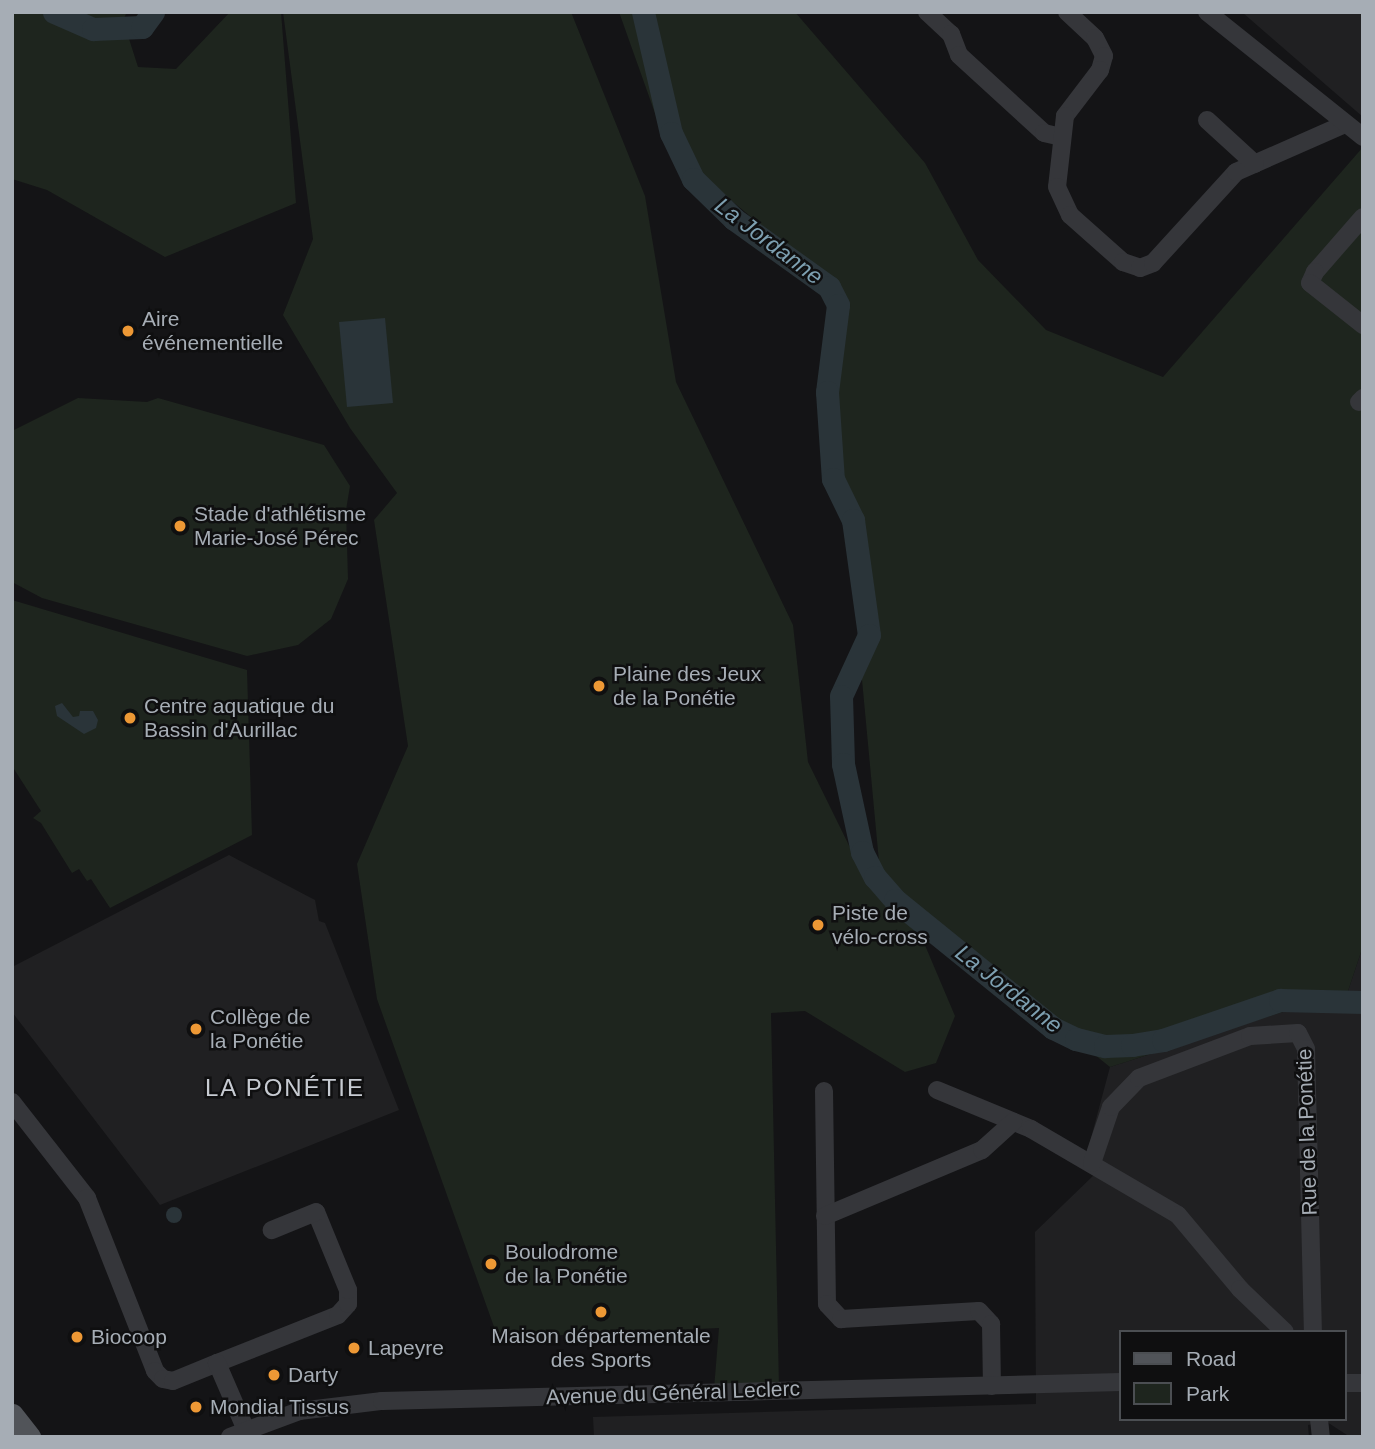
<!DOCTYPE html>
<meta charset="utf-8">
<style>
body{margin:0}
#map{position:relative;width:1375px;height:1449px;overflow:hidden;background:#141416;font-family:Helvetica,sans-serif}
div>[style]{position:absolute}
.built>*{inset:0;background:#202022}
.green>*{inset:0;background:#1e251e}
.water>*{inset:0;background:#2a3439}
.round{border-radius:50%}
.river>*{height:23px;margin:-11.5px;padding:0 11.5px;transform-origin:11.5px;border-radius:11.5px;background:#2a3439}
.minor>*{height:18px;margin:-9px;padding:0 9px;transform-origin:9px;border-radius:9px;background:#35363a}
.major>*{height:23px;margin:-11.5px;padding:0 11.5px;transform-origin:11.5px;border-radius:11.5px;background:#515459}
.dots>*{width:19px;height:19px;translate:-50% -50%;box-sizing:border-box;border:4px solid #0f0f10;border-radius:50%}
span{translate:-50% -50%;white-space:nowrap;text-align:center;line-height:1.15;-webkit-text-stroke:5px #0f0f10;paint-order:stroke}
.poi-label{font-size:21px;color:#a6adb5}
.left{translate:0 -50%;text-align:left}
.street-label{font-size:21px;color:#a6adb5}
.water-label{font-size:23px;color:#7d9fb0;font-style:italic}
.quarter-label{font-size:24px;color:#c7cbd2;letter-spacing:2px}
.frame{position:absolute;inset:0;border:14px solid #a6adb5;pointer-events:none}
.legend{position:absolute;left:1119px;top:1330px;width:228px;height:91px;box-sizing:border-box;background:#0f0f10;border:2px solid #4b4e52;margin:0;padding:9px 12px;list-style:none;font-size:21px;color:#a6adb5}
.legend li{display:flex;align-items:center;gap:14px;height:35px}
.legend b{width:35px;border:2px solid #4b4e52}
</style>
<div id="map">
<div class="built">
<div style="clip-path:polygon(1363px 12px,1363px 117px,1243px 13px,1243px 12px)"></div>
<div style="clip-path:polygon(229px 855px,315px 900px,319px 921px,325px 923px,399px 1110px,160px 1205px,12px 1012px,12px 967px)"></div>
<div style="clip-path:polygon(evenodd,1363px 946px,1363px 1437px,1350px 1437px,1327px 1422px,1308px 1425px,1309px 1437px,594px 1437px,593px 1417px,1036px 1404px,1035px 1232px,1097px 1172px,1088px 1149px,1110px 1067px,1348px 991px,1363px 946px,1121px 1332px,1345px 1332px,1345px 1419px,1121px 1419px,1121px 1332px)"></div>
</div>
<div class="green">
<div style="clip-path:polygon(12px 12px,127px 12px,123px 20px,138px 67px,176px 69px,230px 12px,281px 12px,296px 203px,165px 257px,47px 190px,12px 179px)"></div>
<div style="clip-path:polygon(283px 12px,571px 12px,645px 196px,676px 382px,793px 625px,808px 762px,865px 878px,916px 924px,955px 1016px,936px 1063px,905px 1072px,805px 1011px,771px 1013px,779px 1387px,714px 1389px,719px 1328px,498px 1338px,377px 999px,357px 864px,408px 746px,374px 520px,397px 493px,350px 428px,283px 315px,313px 239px)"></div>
<div style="clip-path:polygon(619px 12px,795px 12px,925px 163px,978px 260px,1046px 330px,1163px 377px,1363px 147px,1363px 946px,1348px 991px,1110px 1067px,881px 883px,861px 669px,872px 629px,859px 522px,836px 477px,831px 415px,845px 341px,834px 286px,667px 147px)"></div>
<div style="clip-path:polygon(78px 398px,147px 402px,158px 398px,324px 445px,350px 486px,346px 510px,348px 579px,331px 619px,298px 645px,247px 656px,42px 598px,12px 582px,12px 431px)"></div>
<div style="clip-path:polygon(12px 600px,247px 670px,252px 835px,110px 908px,91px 879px,87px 881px,79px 869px,72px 873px,41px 823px,33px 818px,41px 811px,12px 766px)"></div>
</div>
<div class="water">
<div style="clip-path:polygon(385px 318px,393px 403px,347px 407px,339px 322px)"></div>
<div style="clip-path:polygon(62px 703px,73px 717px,79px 716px,80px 711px,93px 711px,98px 720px,96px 728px,84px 734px,57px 716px,55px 706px)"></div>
<div class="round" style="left:166px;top:1207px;width:16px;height:16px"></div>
</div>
<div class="river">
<div style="left:54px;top:12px;width:43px;rotate:23.6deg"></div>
<div style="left:93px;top:29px;width:49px;rotate:-2.3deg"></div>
<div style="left:142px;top:27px;width:19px;rotate:-54deg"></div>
<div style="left:643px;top:12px;width:124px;rotate:77deg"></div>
<div style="left:671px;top:133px;width:51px;rotate:64.4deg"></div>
<div style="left:693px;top:179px;width:57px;rotate:44.3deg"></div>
<div style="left:734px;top:219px;width:117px;rotate:35.6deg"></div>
<div style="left:829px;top:287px;width:20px;rotate:63deg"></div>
<div style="left:838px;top:305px;width:88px;rotate:97.2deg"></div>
<div style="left:827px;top:392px;width:87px;rotate:86.1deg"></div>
<div style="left:833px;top:479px;width:46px;rotate:64deg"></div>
<div style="left:853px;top:520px;width:116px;rotate:82.1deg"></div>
<div style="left:869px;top:635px;width:67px;rotate:114.7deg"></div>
<div style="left:841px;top:696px;width:68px;rotate:88.3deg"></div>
<div style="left:843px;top:764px;width:90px;rotate:77.8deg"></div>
<div style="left:862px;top:852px;width:28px;rotate:63deg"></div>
<div style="left:875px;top:877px;width:30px;rotate:49deg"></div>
<div style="left:895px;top:900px;width:203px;rotate:39deg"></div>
<div style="left:1053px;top:1028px;width:25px;rotate:26deg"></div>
<div style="left:1076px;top:1039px;width:30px;rotate:14deg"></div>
<div style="left:1105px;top:1046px;width:27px;rotate:-2deg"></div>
<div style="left:1132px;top:1045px;width:31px;rotate:-9deg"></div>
<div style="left:1163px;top:1040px;width:124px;rotate:-18.9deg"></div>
<div style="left:1280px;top:1000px;width:83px;rotate:1.4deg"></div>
</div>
<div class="minor">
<div style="left:927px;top:12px;width:33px;rotate:43deg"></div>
<div style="left:951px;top:34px;width:22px;rotate:69deg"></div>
<div style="left:959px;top:55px;width:115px;rotate:42.5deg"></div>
<div style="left:1044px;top:133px;width:18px;rotate:13deg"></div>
<div style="left:1067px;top:12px;width:38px;rotate:43deg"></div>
<div style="left:1095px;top:38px;width:20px;rotate:63deg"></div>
<div style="left:1104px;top:56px;width:15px;rotate:106deg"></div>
<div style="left:1100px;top:70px;width:58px;rotate:127.3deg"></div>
<div style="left:1065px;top:116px;width:71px;rotate:96.4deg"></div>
<div style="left:1057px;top:187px;width:31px;rotate:65deg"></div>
<div style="left:1070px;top:215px;width:71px;rotate:41.6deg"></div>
<div style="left:1123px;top:262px;width:18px;rotate:19deg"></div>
<div style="left:1140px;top:268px;width:14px;rotate:-21deg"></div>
<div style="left:1153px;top:263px;width:123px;rotate:-47.6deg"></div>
<div style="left:1236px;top:172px;width:119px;rotate:-23.8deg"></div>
<div style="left:1207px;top:12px;width:200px;rotate:38.7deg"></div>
<div style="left:1207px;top:120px;width:65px;rotate:42.5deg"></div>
<div style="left:1363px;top:217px;width:73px;rotate:131.1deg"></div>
<div style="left:1315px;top:272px;width:12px;rotate:114deg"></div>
<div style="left:1310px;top:283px;width:68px;rotate:38.4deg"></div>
<div style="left:1359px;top:402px;width:6px;rotate:-45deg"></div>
<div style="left:937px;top:1090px;width:102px;rotate:22.5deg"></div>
<div style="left:1031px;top:1129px;width:170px;rotate:30.3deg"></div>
<div style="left:1178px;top:1215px;width:97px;rotate:50deg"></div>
<div style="left:1240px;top:1289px;width:62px;rotate:43.7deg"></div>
<div style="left:824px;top:1091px;width:213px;rotate:89.2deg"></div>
<div style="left:827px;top:1304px;width:21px;rotate:47deg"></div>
<div style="left:841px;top:1319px;width:138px;rotate:-3.3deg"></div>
<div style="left:979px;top:1311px;width:18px;rotate:47deg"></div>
<div style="left:991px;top:1324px;width:62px;rotate:89.1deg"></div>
<div style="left:12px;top:1102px;width:122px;rotate:52deg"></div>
<div style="left:87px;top:1198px;width:186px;rotate:68.5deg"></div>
<div style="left:155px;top:1371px;width:11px;rotate:45deg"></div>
<div style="left:163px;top:1379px;width:10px;rotate:11deg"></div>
<div style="left:173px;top:1381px;width:48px;rotate:-22.2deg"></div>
<div style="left:217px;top:1363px;width:130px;rotate:-21.6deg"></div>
<div style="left:338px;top:1315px;width:15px;rotate:-48deg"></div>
<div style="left:348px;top:1304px;width:14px;rotate:-90deg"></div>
<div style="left:348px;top:1290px;width:84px;rotate:-112.3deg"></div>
<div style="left:316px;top:1212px;width:48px;rotate:157.8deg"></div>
<div style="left:1092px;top:1163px;width:59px;rotate:-71.3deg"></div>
<div style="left:1111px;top:1107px;width:40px;rotate:-46deg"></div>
<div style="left:1139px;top:1078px;width:119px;rotate:-20.7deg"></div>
<div style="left:1250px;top:1036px;width:48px;rotate:-3.6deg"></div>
<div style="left:1298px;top:1033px;width:18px;rotate:63deg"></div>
<div style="left:1306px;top:1049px;width:283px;rotate:88.6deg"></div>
<div style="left:825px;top:1216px;width:170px;rotate:-22.8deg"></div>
<div style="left:982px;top:1150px;width:42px;rotate:-42.1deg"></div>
<div style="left:217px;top:1363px;width:81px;rotate:66.6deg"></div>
<div style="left:1345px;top:1383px;width:18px"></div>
<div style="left:1319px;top:1419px;width:18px;rotate:84deg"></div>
<div style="left:230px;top:1437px;width:74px;rotate:-20.6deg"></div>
<div style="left:299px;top:1411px;width:84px;rotate:-6.9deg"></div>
<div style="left:382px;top:1401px;width:739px;rotate:-1.47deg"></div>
</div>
<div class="major">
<div style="left:12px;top:1415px;width:28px;rotate:52deg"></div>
</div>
<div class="dots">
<div style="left:128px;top:331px;background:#ed9835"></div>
<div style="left:180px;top:526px;background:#ed9835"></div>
<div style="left:599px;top:686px;background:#ed9835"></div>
<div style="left:130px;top:718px;background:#ed9835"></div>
<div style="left:818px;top:925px;background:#ed9835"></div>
<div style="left:196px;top:1029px;background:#ed9835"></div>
<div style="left:491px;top:1264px;background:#ed9835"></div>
<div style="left:601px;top:1312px;background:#ed9835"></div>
<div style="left:77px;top:1337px;background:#ed9835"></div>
<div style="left:354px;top:1348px;background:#ed9835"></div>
<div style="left:274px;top:1375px;background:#ed9835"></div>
<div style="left:196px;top:1407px;background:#ed9835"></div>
</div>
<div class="poi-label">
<span class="left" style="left:142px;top:331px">Aire<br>événementielle</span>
<span class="left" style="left:194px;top:526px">Stade d'athlétisme<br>Marie-José Pérec</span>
<span class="left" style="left:613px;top:686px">Plaine des Jeux<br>de la Ponétie</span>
<span class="left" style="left:144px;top:718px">Centre aquatique du<br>Bassin d'Aurillac</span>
<span class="left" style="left:832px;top:925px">Piste de<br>vélo-cross</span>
<span class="left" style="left:210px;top:1029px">Collège de<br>la Ponétie</span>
<span class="left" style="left:505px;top:1264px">Boulodrome<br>de la Ponétie</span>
<span style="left:601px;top:1348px">Maison départementale<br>des Sports</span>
<span class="left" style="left:91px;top:1337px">Biocoop</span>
<span class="left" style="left:368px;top:1348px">Lapeyre</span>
<span class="left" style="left:288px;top:1375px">Darty</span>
<span class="left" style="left:210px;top:1407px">Mondial Tissus</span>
</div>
<div class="street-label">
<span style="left:1307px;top:1132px;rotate:-92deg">Rue de la Ponétie</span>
<span style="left:673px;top:1393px;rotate:-2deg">Avenue du Général Leclerc</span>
</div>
<div class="water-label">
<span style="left:769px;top:241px;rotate:37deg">La Jordanne</span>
<span style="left:1009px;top:989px;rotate:38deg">La Jordanne</span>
</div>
<div class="quarter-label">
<span style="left:285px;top:1088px">LA PONÉTIE</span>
</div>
<div class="frame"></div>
<ul class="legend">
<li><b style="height:9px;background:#515459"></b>Road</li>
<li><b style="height:19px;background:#1e251e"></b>Park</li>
</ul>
</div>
